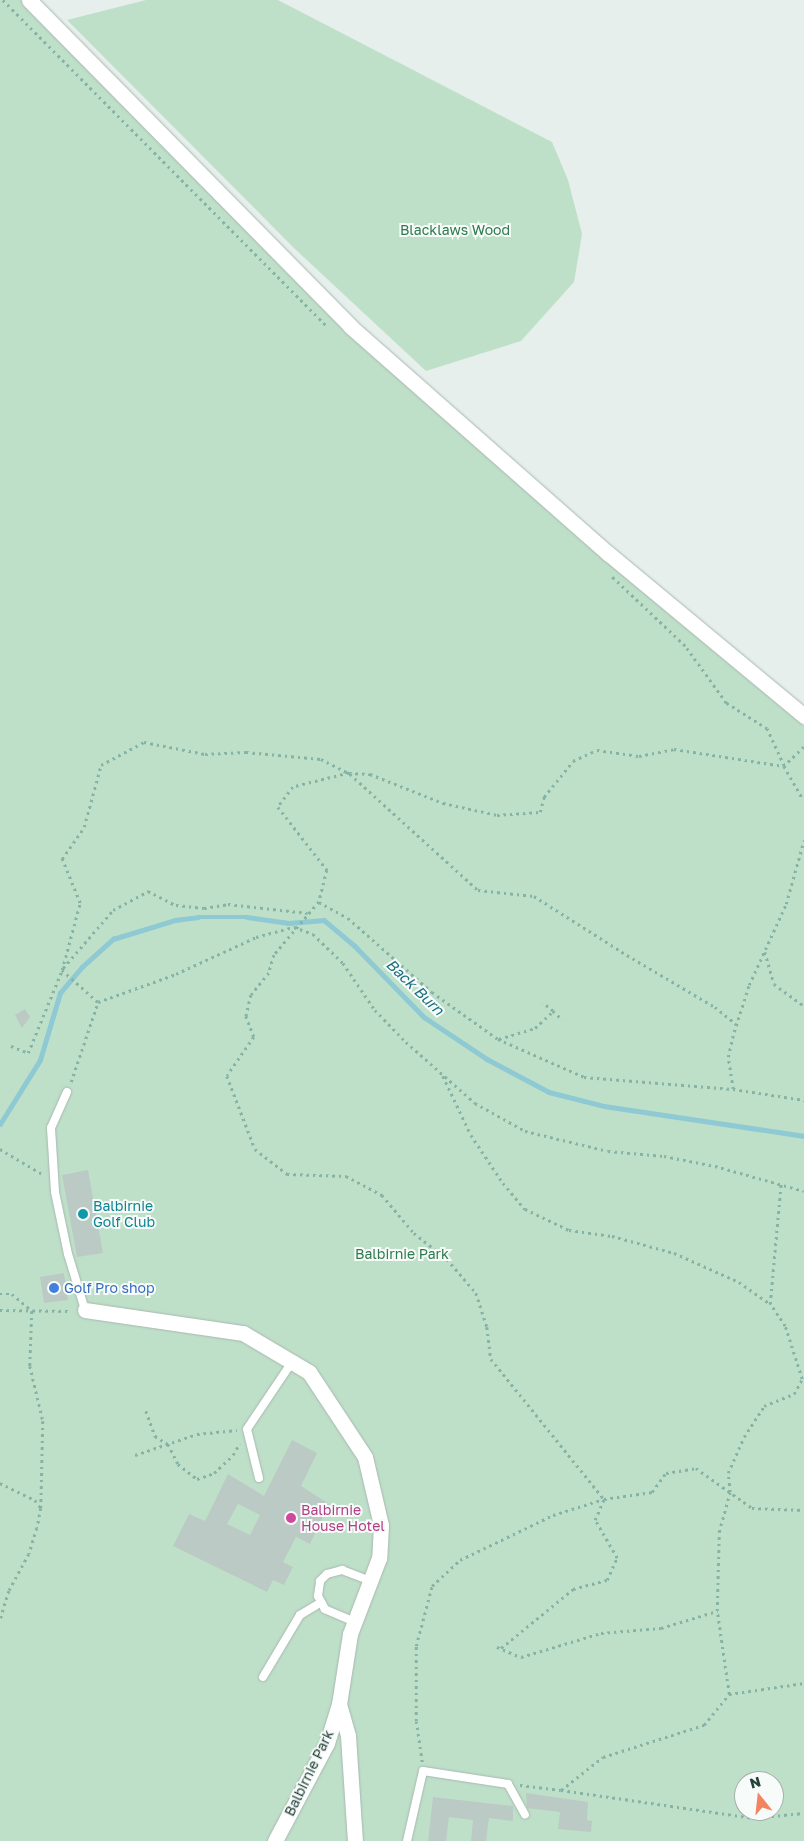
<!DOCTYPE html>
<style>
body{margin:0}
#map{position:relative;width:804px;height:1841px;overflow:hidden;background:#e6efeb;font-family:"Golos Text",sans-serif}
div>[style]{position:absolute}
.green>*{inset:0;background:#bfe0c8}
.stream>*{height:4.5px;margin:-2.25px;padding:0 2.25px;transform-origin:2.25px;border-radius:2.25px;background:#8ec9d4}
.building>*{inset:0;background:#bbcac4}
.path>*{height:2.5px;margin-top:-1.25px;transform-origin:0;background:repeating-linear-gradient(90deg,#86b3a5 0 2.5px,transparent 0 6.5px)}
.roads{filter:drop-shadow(0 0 1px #a8b8b2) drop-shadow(0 0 1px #a8b8b2)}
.lane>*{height:8px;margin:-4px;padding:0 4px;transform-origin:4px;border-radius:4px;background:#fff}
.street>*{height:15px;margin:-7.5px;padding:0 7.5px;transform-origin:7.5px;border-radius:7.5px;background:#fff}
.secondary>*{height:15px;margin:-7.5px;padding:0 7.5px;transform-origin:7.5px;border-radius:7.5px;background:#fff}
.dots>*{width:14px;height:14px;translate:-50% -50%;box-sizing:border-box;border:2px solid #f7fbf9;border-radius:50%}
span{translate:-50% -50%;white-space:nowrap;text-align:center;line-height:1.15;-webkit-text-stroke:4px #f7fbf9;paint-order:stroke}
.park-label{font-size:14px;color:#2d7a4b}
.culture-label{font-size:14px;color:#0d838f}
.left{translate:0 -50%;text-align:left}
.shop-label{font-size:14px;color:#366cbe}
.hotel-label{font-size:14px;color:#b23c85}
.street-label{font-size:14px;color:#24423a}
.water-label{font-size:15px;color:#1c6f80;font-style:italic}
.north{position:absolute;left:734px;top:1771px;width:50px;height:50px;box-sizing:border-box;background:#f7fbf9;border:1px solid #a3b1ad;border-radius:50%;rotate:344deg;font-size:14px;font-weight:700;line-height:20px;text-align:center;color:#24423a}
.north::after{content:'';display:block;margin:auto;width:18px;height:22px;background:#f4845f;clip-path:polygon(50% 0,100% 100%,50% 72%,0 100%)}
</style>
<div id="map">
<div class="green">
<div style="clip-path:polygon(evenodd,0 0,29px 0,350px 326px,804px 726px,804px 1841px,0 1841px,0 0,744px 1781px,774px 1781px,774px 1811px,744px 1811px,744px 1781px)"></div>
<div style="clip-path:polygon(146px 0,278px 0,552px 142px,568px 180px,582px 234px,574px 282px,521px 341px,426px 371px,295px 249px,67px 20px)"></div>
</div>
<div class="stream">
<div style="left:0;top:1124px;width:75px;rotate:-58deg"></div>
<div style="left:40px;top:1060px;width:70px;rotate:-73.4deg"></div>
<div style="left:60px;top:993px;width:34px;rotate:-50deg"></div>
<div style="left:82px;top:967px;width:42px;rotate:-42.1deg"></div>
<div style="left:113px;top:939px;width:65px;rotate:-17deg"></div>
<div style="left:175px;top:920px;width:23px;rotate:-7deg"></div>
<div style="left:198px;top:917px;width:49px"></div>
<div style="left:247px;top:917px;width:42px;rotate:8.1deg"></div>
<div style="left:289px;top:923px;width:35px;rotate:-5deg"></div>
<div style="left:324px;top:920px;width:40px;rotate:40deg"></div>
<div style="left:355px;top:946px;width:99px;rotate:45.8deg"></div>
<div style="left:424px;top:1017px;width:76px;rotate:33.7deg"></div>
<div style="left:487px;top:1059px;width:70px;rotate:28deg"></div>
<div style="left:549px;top:1092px;width:57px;rotate:14.3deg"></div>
<div style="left:604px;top:1106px;width:202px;rotate:8.5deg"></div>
</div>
<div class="building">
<div style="clip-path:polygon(25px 1009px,30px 1017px,22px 1028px,15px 1015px)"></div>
<div style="clip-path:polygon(88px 1170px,103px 1253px,77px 1257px,62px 1175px)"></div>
<div style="clip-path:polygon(64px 1273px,68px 1300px,44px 1303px,40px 1277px)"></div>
<div style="clip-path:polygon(evenodd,292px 1440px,317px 1453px,301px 1486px,329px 1504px,310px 1544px,296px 1537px,283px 1562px,293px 1567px,284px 1585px,273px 1580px,267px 1592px,173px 1546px,189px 1514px,205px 1521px,228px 1474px,264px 1496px,292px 1440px,238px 1504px,260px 1515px,250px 1535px,227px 1524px,238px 1504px)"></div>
<div style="clip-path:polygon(526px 1793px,588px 1802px,587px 1820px,592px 1821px,591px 1832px,558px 1829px,560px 1812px,527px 1808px)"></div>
<div style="clip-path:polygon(433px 1797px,513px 1806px,513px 1821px,489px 1818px,486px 1841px,471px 1841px,473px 1820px,449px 1817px,446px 1841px,428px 1841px)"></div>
</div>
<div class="path">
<div style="left:3px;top:0;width:461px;rotate:45.2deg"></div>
<div style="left:804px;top:747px;width:28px;rotate:136deg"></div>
<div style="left:784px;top:766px;width:39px;rotate:60deg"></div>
<div style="left:349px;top:773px;width:21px;rotate:3deg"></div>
<div style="left:370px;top:774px;width:79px;rotate:21.7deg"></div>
<div style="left:443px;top:803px;width:55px;rotate:12.5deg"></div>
<div style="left:497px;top:815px;width:43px;rotate:-4deg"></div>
<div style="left:540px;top:812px;width:16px;rotate:-75deg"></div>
<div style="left:544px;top:797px;width:46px;rotate:-51.1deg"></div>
<div style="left:573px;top:761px;width:26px;rotate:-25deg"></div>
<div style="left:597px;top:750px;width:42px;rotate:8.1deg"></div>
<div style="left:639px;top:756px;width:36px;rotate:-11deg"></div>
<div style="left:674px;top:749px;width:111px;rotate:8.8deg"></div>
<div style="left:784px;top:766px;width:41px;rotate:-114.7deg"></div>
<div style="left:767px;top:729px;width:49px;rotate:-147.6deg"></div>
<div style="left:726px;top:703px;width:70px;rotate:-125.7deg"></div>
<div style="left:685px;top:646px;width:103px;rotate:-136.6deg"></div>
<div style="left:350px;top:774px;width:173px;rotate:42.2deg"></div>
<div style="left:478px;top:890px;width:56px;rotate:6.1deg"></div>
<div style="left:534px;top:896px;width:110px;rotate:32.4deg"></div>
<div style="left:627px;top:955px;width:102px;rotate:30.6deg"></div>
<div style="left:715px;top:1007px;width:27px;rotate:39deg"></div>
<div style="left:319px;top:902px;width:33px;rotate:29deg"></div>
<div style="left:348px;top:918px;width:112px;rotate:41.4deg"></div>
<div style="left:432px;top:992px;width:81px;rotate:35.5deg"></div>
<div style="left:498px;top:1039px;width:94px;rotate:23.8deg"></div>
<div style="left:584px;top:1077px;width:149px;rotate:4.6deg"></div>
<div style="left:733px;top:1089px;width:72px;rotate:8.8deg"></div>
<div style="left:765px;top:952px;width:33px;rotate:74deg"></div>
<div style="left:774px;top:984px;width:37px;rotate:36deg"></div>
<div style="left:63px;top:968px;width:77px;rotate:-49.2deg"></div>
<div style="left:113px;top:910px;width:40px;rotate:-28deg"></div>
<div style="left:148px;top:891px;width:31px;rotate:27deg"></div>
<div style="left:176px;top:905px;width:28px;rotate:6deg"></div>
<div style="left:204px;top:908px;width:24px;rotate:-9deg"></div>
<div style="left:228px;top:904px;width:80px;rotate:6.5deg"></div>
<div style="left:62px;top:970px;width:48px;rotate:41.6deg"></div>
<div style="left:553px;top:1011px;width:13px;rotate:42deg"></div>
<div style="left:499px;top:1039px;width:38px;rotate:-17deg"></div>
<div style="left:535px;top:1028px;width:25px;rotate:-43deg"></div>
<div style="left:553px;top:1011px;width:13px;rotate:-141deg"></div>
<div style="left:11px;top:1046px;width:18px;rotate:22deg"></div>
<div style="left:28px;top:1053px;width:90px;rotate:-67.7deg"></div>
<div style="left:62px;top:970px;width:69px;rotate:-75deg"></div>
<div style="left:80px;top:903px;width:48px;rotate:-112.2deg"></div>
<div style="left:62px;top:859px;width:39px;rotate:-55deg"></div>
<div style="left:84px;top:827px;width:64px;rotate:-74.7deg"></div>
<div style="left:101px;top:765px;width:49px;rotate:-28.1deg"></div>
<div style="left:144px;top:742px;width:62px;rotate:11.1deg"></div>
<div style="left:205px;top:754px;width:41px;rotate:-2.8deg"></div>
<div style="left:246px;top:752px;width:75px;rotate:5.3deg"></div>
<div style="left:321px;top:759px;width:31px;rotate:27deg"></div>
<div style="left:349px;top:773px;width:58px;rotate:166deg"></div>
<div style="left:293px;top:787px;width:25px;rotate:127deg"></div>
<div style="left:278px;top:807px;width:80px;rotate:52.1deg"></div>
<div style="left:327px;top:870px;width:33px;rotate:104deg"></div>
<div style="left:319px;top:902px;width:70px;rotate:130.3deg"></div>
<div style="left:274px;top:955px;width:19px;rotate:106deg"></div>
<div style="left:269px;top:973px;width:28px;rotate:129deg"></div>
<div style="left:251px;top:995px;width:22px;rotate:103deg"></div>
<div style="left:246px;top:1016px;width:22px;rotate:69deg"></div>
<div style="left:254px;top:1037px;width:47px;rotate:124.7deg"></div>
<div style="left:227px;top:1076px;width:78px;rotate:69deg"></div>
<div style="left:255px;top:1149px;width:41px;rotate:38deg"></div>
<div style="left:287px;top:1174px;width:59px;rotate:1.9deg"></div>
<div style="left:346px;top:1176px;width:41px;rotate:27.8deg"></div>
<div style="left:382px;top:1195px;width:50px;rotate:49.9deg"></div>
<div style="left:414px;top:1233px;width:42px;rotate:38.2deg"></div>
<div style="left:447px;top:1259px;width:45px;rotate:49.5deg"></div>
<div style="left:476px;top:1293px;width:36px;rotate:72deg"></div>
<div style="left:487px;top:1327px;width:32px;rotate:83deg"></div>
<div style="left:491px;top:1359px;width:180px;rotate:51.1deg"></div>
<div style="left:604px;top:1499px;width:49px;rotate:-8.3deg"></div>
<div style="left:652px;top:1492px;width:24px;rotate:-54deg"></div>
<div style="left:666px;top:1473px;width:30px;rotate:-9deg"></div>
<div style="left:696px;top:1468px;width:69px;rotate:35.5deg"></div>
<div style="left:752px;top:1508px;width:52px;rotate:2.2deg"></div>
<div style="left:443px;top:1076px;width:65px;rotate:64.6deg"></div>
<div style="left:471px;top:1135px;width:58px;rotate:56.3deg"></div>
<div style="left:503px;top:1183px;width:34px;rotate:50deg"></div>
<div style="left:525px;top:1209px;width:49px;rotate:25.5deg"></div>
<div style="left:569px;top:1230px;width:43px;rotate:7.9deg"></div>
<div style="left:612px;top:1236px;width:64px;rotate:15.3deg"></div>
<div style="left:674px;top:1253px;width:71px;rotate:24deg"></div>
<div style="left:739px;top:1282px;width:38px;rotate:35deg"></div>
<div style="left:71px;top:1082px;width:84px;rotate:-71.4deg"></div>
<div style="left:98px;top:1002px;width:83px;rotate:-19.7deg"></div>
<div style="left:176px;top:974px;width:88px;rotate:-24.8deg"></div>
<div style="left:256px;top:937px;width:39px;rotate:-15deg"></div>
<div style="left:294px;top:927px;width:20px;rotate:20deg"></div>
<div style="left:313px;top:934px;width:42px;rotate:44deg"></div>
<div style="left:343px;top:963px;width:57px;rotate:55.8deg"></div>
<div style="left:375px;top:1010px;width:45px;rotate:45.9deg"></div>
<div style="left:406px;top:1042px;width:92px;rotate:41.5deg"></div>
<div style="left:475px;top:1103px;width:57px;rotate:29.2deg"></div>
<div style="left:525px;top:1131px;width:85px;rotate:13.5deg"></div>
<div style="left:608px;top:1151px;width:56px;rotate:5.1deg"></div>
<div style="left:664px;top:1156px;width:52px;rotate:11.1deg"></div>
<div style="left:715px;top:1166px;width:92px;rotate:15.7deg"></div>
<div style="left:733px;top:1089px;width:32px;rotate:-99deg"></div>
<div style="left:728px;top:1057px;width:26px;rotate:-77deg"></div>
<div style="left:734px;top:1032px;width:49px;rotate:-72.3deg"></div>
<div style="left:749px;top:985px;width:89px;rotate:-65.4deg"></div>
<div style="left:786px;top:904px;width:66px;rotate:-74.3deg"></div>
<div style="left:0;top:1149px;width:51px;rotate:30.6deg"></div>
<div style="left:0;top:1294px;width:12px"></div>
<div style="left:12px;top:1294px;width:26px;rotate:40deg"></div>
<div style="left:32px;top:1311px;width:55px;rotate:92.1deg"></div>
<div style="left:30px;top:1366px;width:57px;rotate:76.7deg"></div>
<div style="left:43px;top:1421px;width:87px;rotate:91.3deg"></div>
<div style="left:41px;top:1508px;width:20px;rotate:101deg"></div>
<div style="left:37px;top:1528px;width:27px;rotate:107deg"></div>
<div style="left:29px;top:1554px;width:42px;rotate:118.4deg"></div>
<div style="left:9px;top:1591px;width:30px;rotate:107deg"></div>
<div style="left:0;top:1310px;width:71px;rotate:0.8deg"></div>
<div style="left:146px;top:1411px;width:27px;rotate:70deg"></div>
<div style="left:155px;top:1436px;width:15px;rotate:32deg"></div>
<div style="left:168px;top:1444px;width:22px;rotate:63deg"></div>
<div style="left:178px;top:1464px;width:24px;rotate:38deg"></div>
<div style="left:197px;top:1479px;width:18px;rotate:-19deg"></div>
<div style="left:214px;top:1473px;width:26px;rotate:-43deg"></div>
<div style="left:233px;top:1455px;width:13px;rotate:-61deg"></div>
<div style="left:135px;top:1455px;width:65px;rotate:-18.7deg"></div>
<div style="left:197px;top:1434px;width:40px;rotate:-5.7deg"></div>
<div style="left:0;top:1483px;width:39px;rotate:26deg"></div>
<div style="left:35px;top:1500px;width:10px;rotate:53deg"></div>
<div style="left:497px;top:1647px;width:26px;rotate:23deg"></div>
<div style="left:521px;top:1657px;width:84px;rotate:-16.7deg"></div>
<div style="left:601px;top:1633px;width:60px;rotate:-4.8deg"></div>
<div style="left:661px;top:1628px;width:59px;rotate:-16.9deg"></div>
<div style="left:501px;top:1648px;width:93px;rotate:-39.3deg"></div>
<div style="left:573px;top:1589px;width:35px;rotate:-15deg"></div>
<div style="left:607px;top:1580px;width:24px;rotate:-66deg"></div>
<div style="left:617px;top:1558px;width:44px;rotate:-120.1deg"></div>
<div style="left:595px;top:1520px;width:23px;rotate:-67deg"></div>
<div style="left:729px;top:1694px;width:84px;rotate:-98.2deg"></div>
<div style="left:717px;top:1611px;width:79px;rotate:-88.5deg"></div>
<div style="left:719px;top:1532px;width:41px;rotate:-74.6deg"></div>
<div style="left:730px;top:1492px;width:19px;rotate:-96deg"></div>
<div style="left:728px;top:1473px;width:39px;rotate:-66deg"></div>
<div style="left:744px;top:1437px;width:37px;rotate:-57deg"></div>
<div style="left:764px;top:1406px;width:32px;rotate:-22deg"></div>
<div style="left:794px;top:1394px;width:17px;rotate:-62deg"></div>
<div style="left:802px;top:1379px;width:56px;rotate:-107.8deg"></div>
<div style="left:785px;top:1326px;width:27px;rotate:-124deg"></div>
<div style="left:770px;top:1304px;width:122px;rotate:-84.8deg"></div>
<div style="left:422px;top:1762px;width:41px;rotate:-98.3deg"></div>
<div style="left:416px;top:1721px;width:75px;rotate:-90deg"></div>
<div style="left:416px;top:1646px;width:62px;rotate:-75.1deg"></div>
<div style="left:432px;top:1586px;width:38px;rotate:-43deg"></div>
<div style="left:460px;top:1560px;width:103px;rotate:-25.8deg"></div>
<div style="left:553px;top:1515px;width:53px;rotate:-17.4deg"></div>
<div style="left:520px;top:1785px;width:41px;rotate:7deg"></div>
<div style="left:561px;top:1790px;width:53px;rotate:-38.2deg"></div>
<div style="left:603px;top:1757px;width:106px;rotate:-17.6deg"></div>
<div style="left:704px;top:1725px;width:40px;rotate:-51deg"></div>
<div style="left:729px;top:1694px;width:76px;rotate:-8.3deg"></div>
<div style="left:561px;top:1790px;width:193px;rotate:8.3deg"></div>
<div style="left:752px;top:1818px;width:52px;rotate:-5.5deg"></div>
</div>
<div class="roads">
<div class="lane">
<div style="left:67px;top:1092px;width:39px;rotate:114deg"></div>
<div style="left:51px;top:1128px;width:64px;rotate:86.4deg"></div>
<div style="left:55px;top:1192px;width:63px;rotate:78.2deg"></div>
<div style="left:68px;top:1254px;width:59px;rotate:73.1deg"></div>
<div style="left:259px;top:1478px;width:50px;rotate:-103.8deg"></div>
<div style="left:247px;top:1429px;width:81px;rotate:-56.1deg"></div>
<div style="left:355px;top:1622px;width:33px;rotate:-157deg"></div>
<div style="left:325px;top:1609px;width:15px;rotate:-118deg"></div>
<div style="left:318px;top:1596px;width:15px;rotate:-82deg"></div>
<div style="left:320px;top:1581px;width:10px;rotate:-45deg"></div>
<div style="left:327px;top:1574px;width:16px;rotate:-15deg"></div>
<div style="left:342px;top:1570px;width:31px;rotate:21deg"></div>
<div style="left:263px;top:1677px;width:72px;rotate:-59.2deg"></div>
<div style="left:300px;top:1615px;width:23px;rotate:-31deg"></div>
<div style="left:407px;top:1841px;width:72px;rotate:-77.1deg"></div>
<div style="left:423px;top:1771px;width:86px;rotate:8.7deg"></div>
<div style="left:508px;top:1784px;width:35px;rotate:61deg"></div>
</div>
<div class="street">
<div style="left:85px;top:1310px;width:160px;rotate:8.3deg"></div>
<div style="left:243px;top:1333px;width:77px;rotate:30.6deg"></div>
<div style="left:309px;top:1372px;width:102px;rotate:56.6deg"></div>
<div style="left:365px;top:1457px;width:70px;rotate:76.8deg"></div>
<div style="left:381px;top:1525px;width:33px;rotate:93deg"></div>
<div style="left:379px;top:1558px;width:81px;rotate:110.9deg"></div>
<div style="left:350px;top:1634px;width:71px;rotate:98.9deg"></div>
<div style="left:339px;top:1704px;width:41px;rotate:107.1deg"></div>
<div style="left:327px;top:1743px;width:111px;rotate:118deg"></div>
<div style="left:339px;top:1704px;width:33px;rotate:74deg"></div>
<div style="left:348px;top:1736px;width:105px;rotate:86.2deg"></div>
</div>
<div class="secondary">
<div style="left:29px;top:0;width:458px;rotate:45.4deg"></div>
<div style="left:350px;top:326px;width:345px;rotate:41.4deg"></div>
<div style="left:609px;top:554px;width:254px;rotate:39.7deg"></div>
</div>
</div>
<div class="dots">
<div style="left:83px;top:1214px;background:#0f9aa8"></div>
<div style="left:54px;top:1288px;background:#3f7fe0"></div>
<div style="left:291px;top:1518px;background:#d1479c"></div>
</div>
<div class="park-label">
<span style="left:455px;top:230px">Blacklaws Wood</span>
<span style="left:402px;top:1254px">Balbirnie Park</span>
</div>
<div class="culture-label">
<span class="left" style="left:93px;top:1214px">Balbirnie<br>Golf Club</span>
</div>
<div class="shop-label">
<span class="left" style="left:64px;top:1288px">Golf Pro shop</span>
</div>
<div class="hotel-label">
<span class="left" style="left:301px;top:1518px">Balbirnie<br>House Hotel</span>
</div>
<div class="street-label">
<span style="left:309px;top:1773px;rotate:-64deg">Balbirnie Park</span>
</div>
<div class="water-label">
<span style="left:415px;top:987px;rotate:44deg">Back Burn</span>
</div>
<div class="north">N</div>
</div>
